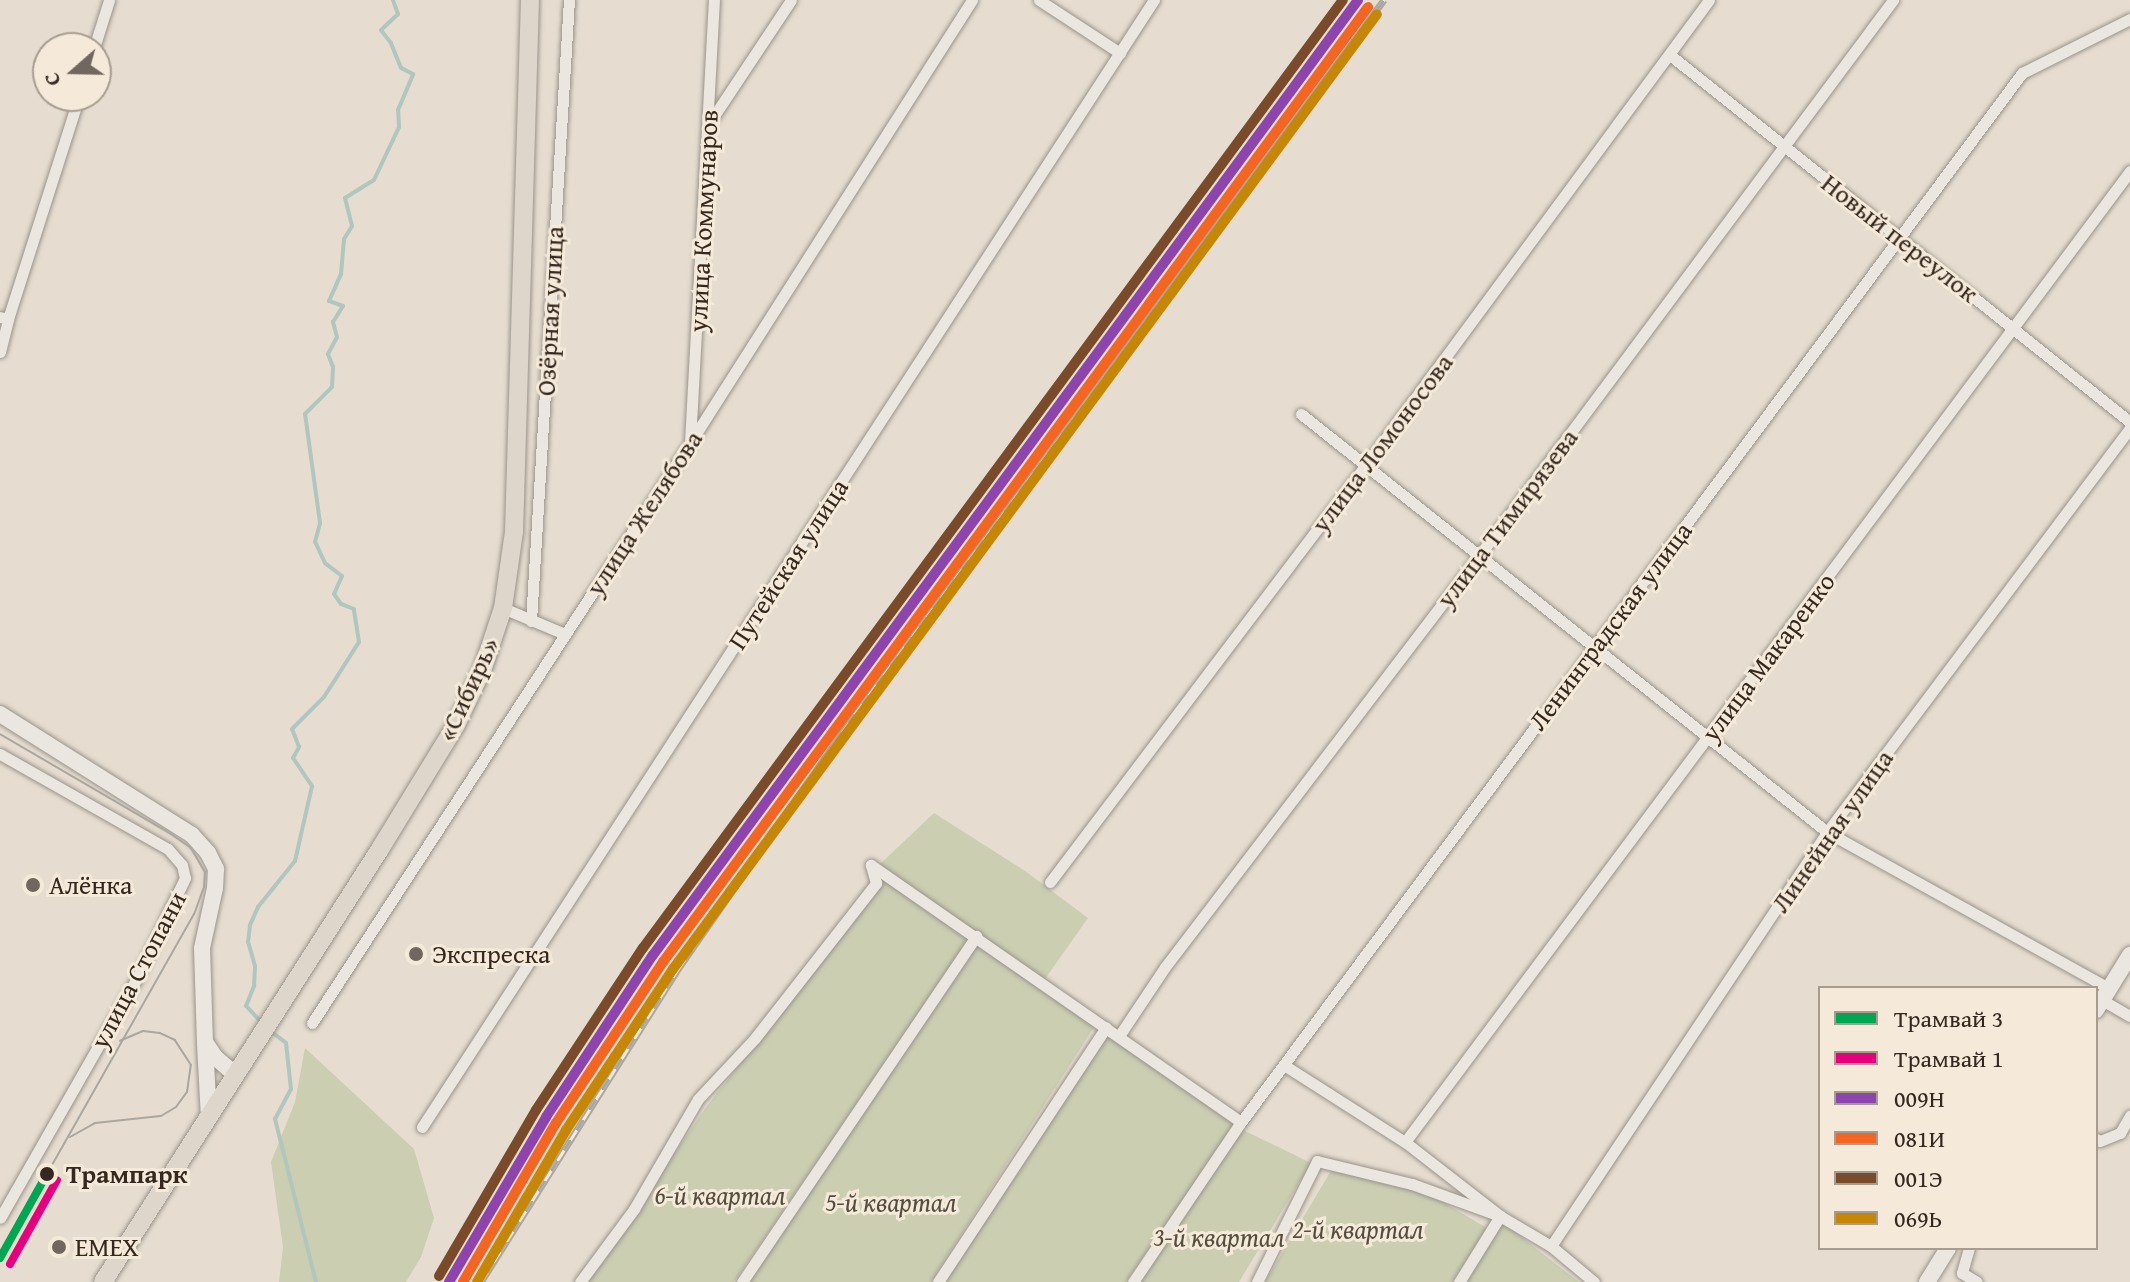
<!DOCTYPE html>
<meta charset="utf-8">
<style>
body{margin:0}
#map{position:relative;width:2130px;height:1282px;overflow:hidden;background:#e6ddd0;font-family:"Gentium Book Plus",serif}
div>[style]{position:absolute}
.green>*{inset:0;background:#cbceb1}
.stream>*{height:4px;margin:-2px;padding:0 2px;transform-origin:2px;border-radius:2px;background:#b1c6be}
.roads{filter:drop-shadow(0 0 2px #9a938b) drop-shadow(0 0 2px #9a938b)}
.street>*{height:11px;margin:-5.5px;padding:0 5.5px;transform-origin:5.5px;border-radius:5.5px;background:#ebe6e0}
.secondary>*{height:16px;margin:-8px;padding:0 8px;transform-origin:8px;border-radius:8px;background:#ebe6e0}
.primary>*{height:18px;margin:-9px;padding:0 9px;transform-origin:9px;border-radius:9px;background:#ded6cb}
.tram>*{height:2px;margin:-1px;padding:0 1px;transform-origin:1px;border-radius:1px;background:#aaa6a0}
.rail>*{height:7px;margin-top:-3.5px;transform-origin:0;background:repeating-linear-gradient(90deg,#f5eada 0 12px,#aaa6a0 0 24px);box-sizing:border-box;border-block:2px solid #aaa6a0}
.rail-1>*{height:10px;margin:-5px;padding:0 5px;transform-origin:5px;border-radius:5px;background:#8e44ad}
.rail-2>*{height:10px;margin:-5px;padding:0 5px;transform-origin:5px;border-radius:5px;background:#f26522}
.rail-3>*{height:10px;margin:-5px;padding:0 5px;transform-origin:5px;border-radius:5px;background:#7a4b2a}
.rail-4>*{height:10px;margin:-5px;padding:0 5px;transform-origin:5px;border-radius:5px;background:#c68608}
.tram-1>*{height:8px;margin:-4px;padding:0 4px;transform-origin:4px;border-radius:4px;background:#00a651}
.tram-2>*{height:8px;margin:-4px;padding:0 4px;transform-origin:4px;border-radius:4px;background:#e5007d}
.dots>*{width:22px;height:22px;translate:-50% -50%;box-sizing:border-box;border:4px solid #f5eada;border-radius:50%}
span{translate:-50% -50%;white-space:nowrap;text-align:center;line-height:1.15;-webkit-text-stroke:6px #f5eada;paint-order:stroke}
.street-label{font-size:26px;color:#342820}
.poi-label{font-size:26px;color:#342820}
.left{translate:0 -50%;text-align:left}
.stop-label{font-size:26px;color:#342820;font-weight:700}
.park-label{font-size:26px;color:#544e3e;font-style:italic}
.legend{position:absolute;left:1818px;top:986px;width:280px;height:264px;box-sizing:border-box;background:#f5eada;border:2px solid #a89c90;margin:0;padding:10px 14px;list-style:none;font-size:24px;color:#342820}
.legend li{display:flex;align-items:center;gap:16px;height:40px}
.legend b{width:40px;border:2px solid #a89c90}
.north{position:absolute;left:32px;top:32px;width:80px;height:80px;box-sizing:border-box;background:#f5eada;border:2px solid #a89c90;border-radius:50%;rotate:250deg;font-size:22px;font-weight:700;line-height:32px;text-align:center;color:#342820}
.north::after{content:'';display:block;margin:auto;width:28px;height:36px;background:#72675e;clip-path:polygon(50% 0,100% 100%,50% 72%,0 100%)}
</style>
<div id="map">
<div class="green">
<div style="clip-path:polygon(934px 813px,1025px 871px,1088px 918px,1045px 979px,879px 865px)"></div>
<div style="clip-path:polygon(884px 879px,970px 938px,734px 1282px,586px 1282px,707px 1106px)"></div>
<div style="clip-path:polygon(974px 944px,1096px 1024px,931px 1282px,743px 1282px)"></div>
<div style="clip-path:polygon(1107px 1034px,1236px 1123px,1126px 1282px,943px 1282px)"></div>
<div style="clip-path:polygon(305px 1048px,414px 1149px,434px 1218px,421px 1257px,406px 1282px,279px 1282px,283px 1247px,271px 1162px,295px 1102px)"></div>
<div style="clip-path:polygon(1243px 1130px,1311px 1163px,1239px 1282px,1139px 1282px)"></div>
<div style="clip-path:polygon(1332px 1169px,1424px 1191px,1487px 1228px,1452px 1282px,1265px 1282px)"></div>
<div style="clip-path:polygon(1502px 1222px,1579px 1282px,1463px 1282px)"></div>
</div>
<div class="stream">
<div style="left:263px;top:1024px;width:25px;rotate:-133deg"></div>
<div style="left:246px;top:1006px;width:22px;rotate:-68deg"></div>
<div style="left:254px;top:986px;width:20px;rotate:-87deg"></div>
<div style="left:255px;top:966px;width:25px;rotate:-106deg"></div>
<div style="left:248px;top:942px;width:17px;rotate:-83deg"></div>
<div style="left:250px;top:925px;width:20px;rotate:-66deg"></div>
<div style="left:258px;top:907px;width:59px;rotate:-51.2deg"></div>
<div style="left:295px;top:861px;width:77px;rotate:-77.2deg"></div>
<div style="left:312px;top:786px;width:34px;rotate:-124deg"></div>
<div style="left:293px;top:758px;width:13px;rotate:-61deg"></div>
<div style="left:299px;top:747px;width:19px;rotate:-111deg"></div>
<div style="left:292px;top:729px;width:45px;rotate:-45deg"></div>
<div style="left:324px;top:697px;width:65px;rotate:-57.5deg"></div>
<div style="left:359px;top:642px;width:33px;rotate:-99deg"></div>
<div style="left:354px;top:609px;width:14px;rotate:-159deg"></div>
<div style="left:341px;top:604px;width:12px;rotate:-125deg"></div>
<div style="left:334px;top:594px;width:20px;rotate:-66deg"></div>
<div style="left:342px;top:576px;width:21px;rotate:-143deg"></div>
<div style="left:325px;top:563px;width:23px;rotate:-115deg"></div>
<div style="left:315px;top:542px;width:20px;rotate:-75deg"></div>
<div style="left:320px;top:523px;width:110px;rotate:-97.8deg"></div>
<div style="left:305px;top:414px;width:38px;rotate:-45deg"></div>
<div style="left:332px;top:387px;width:20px;rotate:-87deg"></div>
<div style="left:333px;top:367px;width:14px;rotate:-111deg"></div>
<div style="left:328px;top:354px;width:19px;rotate:-62deg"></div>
<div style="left:337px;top:337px;width:16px;rotate:-105deg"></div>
<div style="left:333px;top:322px;width:19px;rotate:-58deg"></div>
<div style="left:343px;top:306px;width:15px;rotate:-160deg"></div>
<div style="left:329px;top:301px;width:30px;rotate:-66deg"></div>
<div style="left:341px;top:274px;width:35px;rotate:-85deg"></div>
<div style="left:344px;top:239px;width:15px;rotate:-58deg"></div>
<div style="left:352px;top:226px;width:29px;rotate:-104deg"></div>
<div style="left:345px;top:198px;width:34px;rotate:-32deg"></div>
<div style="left:374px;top:180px;width:59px;rotate:-64.7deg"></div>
<div style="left:399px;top:127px;width:17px;rotate:-93deg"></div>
<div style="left:398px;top:110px;width:39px;rotate:-67deg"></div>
<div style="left:413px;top:74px;width:13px;rotate:-153deg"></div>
<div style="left:401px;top:68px;width:27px;rotate:-112deg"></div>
<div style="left:391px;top:43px;width:16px;rotate:-128deg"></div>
<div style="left:381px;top:30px;width:23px;rotate:-43deg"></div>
<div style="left:398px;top:14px;width:15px;rotate:-110deg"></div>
<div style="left:269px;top:1030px;width:21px;rotate:37deg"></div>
<div style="left:286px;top:1043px;width:46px;rotate:83.8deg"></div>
<div style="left:291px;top:1089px;width:34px;rotate:118deg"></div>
<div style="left:275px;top:1119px;width:168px;rotate:75.9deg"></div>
</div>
<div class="roads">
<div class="street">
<div style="left:1039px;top:0;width:97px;rotate:33.2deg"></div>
<div style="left:94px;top:48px;width:50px;rotate:-72.6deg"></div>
<div style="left:1670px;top:55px;width:588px;rotate:38.58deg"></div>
<div style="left:710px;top:122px;width:146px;rotate:-56.4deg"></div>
<div style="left:0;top:317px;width:8px;rotate:14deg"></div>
<div style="left:8px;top:319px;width:234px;rotate:-72.3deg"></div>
<div style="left:0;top:352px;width:34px;rotate:-76deg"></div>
<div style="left:1301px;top:414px;width:672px;rotate:38.47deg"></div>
<div style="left:1827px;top:832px;width:322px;rotate:29deg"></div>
<div style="left:690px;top:442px;width:443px;rotate:-86.9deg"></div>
<div style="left:503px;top:608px;width:67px;rotate:22.8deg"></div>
<div style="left:531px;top:621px;width:622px;rotate:-86.5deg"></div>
<div style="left:0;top:754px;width:193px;rotate:29.5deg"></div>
<div style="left:168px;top:849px;width:21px;rotate:49deg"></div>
<div style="left:182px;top:865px;width:13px;rotate:77deg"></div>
<div style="left:185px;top:878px;width:111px;rotate:115.6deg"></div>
<div style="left:137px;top:978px;width:276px;rotate:119.7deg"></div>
<div style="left:871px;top:865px;width:450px;rotate:34.8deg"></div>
<div style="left:1050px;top:882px;width:522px;rotate:-52.87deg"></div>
<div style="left:1365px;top:466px;width:579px;rotate:-53.57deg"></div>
<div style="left:2102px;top:1000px;width:32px;rotate:30deg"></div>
<div style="left:312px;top:1023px;width:692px;rotate:-56.91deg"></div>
<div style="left:690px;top:443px;width:525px;rotate:-57.52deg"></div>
<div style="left:1119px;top:1036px;width:83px;rotate:-56.3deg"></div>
<div style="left:1165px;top:967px;width:516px;rotate:-52.64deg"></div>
<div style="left:1478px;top:557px;width:695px;rotate:-53.31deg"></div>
<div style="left:1284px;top:1065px;width:143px;rotate:32.5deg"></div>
<div style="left:1405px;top:1142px;width:120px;rotate:37.9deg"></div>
<div style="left:1500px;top:1216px;width:59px;rotate:30.5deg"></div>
<div style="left:1551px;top:1246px;width:56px;rotate:39.9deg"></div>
<div style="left:422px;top:1127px;width:1344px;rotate:-57deg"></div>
<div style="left:2096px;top:1139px;width:4px;rotate:27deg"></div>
<div style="left:2100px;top:1141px;width:22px;rotate:-22deg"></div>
<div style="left:2120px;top:1133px;width:20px;rotate:-60deg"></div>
<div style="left:1405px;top:1142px;width:1212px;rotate:-53.25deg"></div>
<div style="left:1551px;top:1246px;width:498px;rotate:-56.3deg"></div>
<div style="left:1827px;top:832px;width:505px;rotate:-53.13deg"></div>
<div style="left:1969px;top:1248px;width:26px;rotate:106deg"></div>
<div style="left:1962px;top:1273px;width:17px;rotate:31deg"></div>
<div style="left:580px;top:1282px;width:91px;rotate:-53.5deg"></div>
<div style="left:634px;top:1209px;width:127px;rotate:-59.8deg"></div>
<div style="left:698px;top:1099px;width:83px;rotate:-46.9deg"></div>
<div style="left:755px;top:1038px;width:197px;rotate:-52deg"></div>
<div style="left:876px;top:883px;width:19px;rotate:-106deg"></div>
<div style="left:742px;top:1282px;width:418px;rotate:-55.9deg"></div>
<div style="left:938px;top:1282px;width:305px;rotate:-56.6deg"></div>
<div style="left:1133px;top:1282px;width:193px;rotate:-56deg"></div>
<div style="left:1241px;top:1122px;width:1308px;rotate:-53.33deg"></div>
<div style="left:2022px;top:73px;width:121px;rotate:-26.6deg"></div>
<div style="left:1257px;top:1282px;width:135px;rotate:-63.6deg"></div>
<div style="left:1317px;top:1161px;width:98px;rotate:13.6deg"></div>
<div style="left:1412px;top:1184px;width:94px;rotate:20deg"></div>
<div style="left:1500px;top:1216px;width:78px;rotate:121.8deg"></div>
</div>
<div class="secondary">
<div style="left:0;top:714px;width:227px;rotate:32.2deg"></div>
<div style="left:192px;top:835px;width:24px;rotate:48deg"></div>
<div style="left:208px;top:853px;width:18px;rotate:63deg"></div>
<div style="left:216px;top:869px;width:19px;rotate:93deg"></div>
<div style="left:215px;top:888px;width:61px;rotate:102.2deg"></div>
<div style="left:202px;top:948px;width:94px;rotate:88.2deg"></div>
<div style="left:205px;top:1042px;width:18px;rotate:56deg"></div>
<div style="left:215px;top:1057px;width:28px;rotate:41deg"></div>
<div style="left:2096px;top:1010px;width:65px;rotate:-58.3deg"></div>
<div style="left:205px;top:1044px;width:73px;rotate:86.9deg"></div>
<div style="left:1927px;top:1282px;width:40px;rotate:-58deg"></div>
</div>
<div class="primary">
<div style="left:103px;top:1282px;width:514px;rotate:-57.39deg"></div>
<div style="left:380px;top:849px;width:145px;rotate:-58.5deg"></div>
<div style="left:456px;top:725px;width:63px;rotate:-64.7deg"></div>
<div style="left:483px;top:668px;width:63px;rotate:-71.6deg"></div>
<div style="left:503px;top:608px;width:77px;rotate:-81.8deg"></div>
<div style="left:514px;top:532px;width:532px;rotate:-88.28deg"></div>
</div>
</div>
<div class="tram">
<div style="left:0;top:734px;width:198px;rotate:30.3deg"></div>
<div style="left:171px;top:834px;width:24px;rotate:35deg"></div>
<div style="left:191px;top:848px;width:28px;rotate:60deg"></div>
<div style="left:205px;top:872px;width:15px;rotate:94deg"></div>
<div style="left:204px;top:887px;width:29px;rotate:110deg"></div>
<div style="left:194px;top:914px;width:299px;rotate:119.5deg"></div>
<div style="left:70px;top:1137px;width:29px;rotate:-29deg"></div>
<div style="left:95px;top:1123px;width:66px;rotate:-6.1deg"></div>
<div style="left:161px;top:1116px;width:17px;rotate:-31deg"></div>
<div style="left:176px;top:1107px;width:19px;rotate:-54deg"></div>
<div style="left:187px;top:1092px;width:27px;rotate:-82deg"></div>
<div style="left:191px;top:1065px;width:30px;rotate:-123deg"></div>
<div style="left:175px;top:1040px;width:17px;rotate:-155deg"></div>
<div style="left:160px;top:1033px;width:17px;rotate:-173deg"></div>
<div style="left:143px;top:1031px;width:25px;rotate:157deg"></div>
</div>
<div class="rail">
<div style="left:481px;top:1282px;width:370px;rotate:-57.8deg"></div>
<div style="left:678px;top:969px;width:310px;rotate:-55.2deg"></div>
<div style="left:855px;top:714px;width:889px;rotate:-53.47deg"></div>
</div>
<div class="rail-1">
<div style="left:449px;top:1282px;width:191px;rotate:-59.5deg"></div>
<div style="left:546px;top:1117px;width:194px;rotate:-56.6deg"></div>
<div style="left:653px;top:955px;width:1187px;rotate:-53.56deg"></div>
</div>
<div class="rail-2">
<div style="left:463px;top:1282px;width:184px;rotate:-59.7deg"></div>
<div style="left:556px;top:1123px;width:193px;rotate:-56.4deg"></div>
<div style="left:663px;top:962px;width:1187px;rotate:-53.56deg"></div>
</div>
<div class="rail-3">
<div style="left:439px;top:1276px;width:192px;rotate:-59.7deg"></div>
<div style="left:536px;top:1110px;width:194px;rotate:-56.6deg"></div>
<div style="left:643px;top:948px;width:1178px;rotate:-53.56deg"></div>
</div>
<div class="rail-4">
<div style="left:477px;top:1282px;width:176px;rotate:-59.6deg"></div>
<div style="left:566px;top:1130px;width:193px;rotate:-56.4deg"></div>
<div style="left:673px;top:969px;width:1186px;rotate:-53.6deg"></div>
</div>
<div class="tram-1">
<div style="left:0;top:1258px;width:96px;rotate:-60.8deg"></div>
</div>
<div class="tram-2">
<div style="left:10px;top:1264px;width:96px;rotate:-60.8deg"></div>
</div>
<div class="dots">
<div style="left:33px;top:885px;background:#72675e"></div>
<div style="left:416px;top:954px;background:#72675e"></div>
<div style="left:47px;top:1174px;background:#342820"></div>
<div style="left:59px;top:1247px;background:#72675e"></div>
</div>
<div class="street-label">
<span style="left:703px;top:221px;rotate:-87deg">улица Коммунаров</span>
<span style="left:1900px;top:238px;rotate:38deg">Новый переулок</span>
<span style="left:550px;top:311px;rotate:-87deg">Озёрная улица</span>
<span style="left:1382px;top:443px;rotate:-53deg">улица Ломоносова</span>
<span style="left:644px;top:513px;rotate:-57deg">улица Желябова</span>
<span style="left:1507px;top:518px;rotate:-53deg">улица Тимирязева</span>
<span style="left:788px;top:564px;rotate:-57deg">Путейская улица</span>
<span style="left:1610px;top:626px;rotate:-53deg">Ленинградская улица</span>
<span style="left:1768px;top:657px;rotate:-53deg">улица Макаренко</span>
<span style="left:468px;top:689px;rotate:-65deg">«Сибирь»</span>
<span style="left:1832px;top:831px;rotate:-55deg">Линейная улица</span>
<span style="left:138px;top:970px;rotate:-62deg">улица Стопани</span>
</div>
<div class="poi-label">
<span class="left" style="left:49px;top:885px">Алёнка</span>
<span class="left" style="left:432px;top:954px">Экспреска</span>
<span class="left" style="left:75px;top:1247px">EMEX</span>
</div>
<div class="stop-label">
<span class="left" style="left:66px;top:1174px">Трампарк</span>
</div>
<div class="park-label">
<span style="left:720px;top:1195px">6-й квартал</span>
<span style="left:891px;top:1202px">5-й квартал</span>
<span style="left:1358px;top:1229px">2-й квартал</span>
<span style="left:1219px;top:1237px">3-й квартал</span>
</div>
<ul class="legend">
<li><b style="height:10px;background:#00a651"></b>Трамвай 3</li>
<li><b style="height:10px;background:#e5007d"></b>Трамвай 1</li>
<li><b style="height:10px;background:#8e44ad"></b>009Н</li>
<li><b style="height:10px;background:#f26522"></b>081И</li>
<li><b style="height:10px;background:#7a4b2a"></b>001Э</li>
<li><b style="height:10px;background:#c68608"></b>069Ь</li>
</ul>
<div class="north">С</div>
</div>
